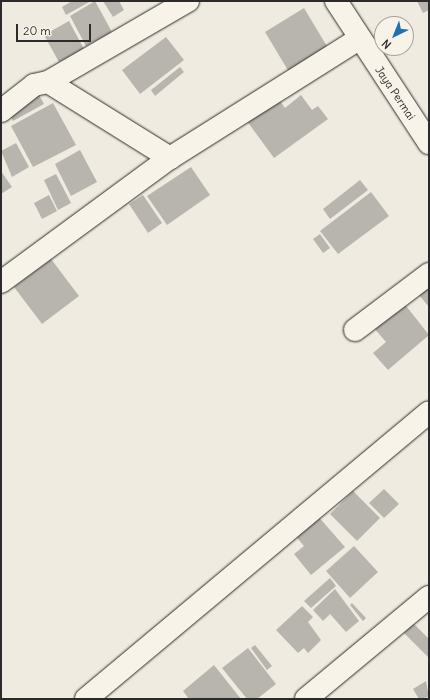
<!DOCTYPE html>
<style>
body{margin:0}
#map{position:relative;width:430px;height:700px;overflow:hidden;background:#efebe0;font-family:Delius,sans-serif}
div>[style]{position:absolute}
.building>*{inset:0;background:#b8b5ae}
.roads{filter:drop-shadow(0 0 1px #2b2b2b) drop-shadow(0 0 1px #2b2b2b)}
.minor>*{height:22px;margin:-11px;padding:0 11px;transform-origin:11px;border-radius:11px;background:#f7f3e8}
span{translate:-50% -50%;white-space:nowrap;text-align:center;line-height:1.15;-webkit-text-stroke:3.5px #f7f3e8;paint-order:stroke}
.street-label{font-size:11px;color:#2b2b2b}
.frame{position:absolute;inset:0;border:2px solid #2b2b2b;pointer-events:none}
.north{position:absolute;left:374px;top:16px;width:40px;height:40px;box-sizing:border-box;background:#f7f3e8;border:1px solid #a5a39c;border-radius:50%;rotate:223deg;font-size:11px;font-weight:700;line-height:16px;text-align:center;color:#2b2b2b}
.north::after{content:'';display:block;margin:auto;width:14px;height:18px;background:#1f6fb2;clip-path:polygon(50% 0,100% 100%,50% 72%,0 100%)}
.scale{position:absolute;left:16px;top:24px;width:75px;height:18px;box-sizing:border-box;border:2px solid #2b2b2b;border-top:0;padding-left:5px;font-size:12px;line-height:14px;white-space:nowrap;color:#2b2b2b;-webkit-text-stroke:3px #f7f3e8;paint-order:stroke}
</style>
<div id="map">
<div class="building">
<div style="clip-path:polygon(72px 1px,91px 1px,66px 15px,62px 7px)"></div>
<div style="clip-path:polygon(95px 1px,112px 32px,86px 46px,70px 16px)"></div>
<div style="clip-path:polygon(103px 1px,119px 1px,124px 10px,113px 17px)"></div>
<div style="clip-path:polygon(417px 1px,429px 1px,429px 10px,423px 13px)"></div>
<div style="clip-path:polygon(304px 8px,328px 48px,289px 72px,265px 32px)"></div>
<div style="clip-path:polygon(69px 21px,84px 49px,59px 62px,44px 35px)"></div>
<div style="clip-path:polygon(166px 37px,184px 60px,140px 94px,122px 70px)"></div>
<div style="clip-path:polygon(180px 67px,184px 72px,155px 96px,151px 90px)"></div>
<div style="clip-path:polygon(275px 94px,285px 108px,301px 95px,312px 110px,318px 106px,328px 119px,274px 158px,244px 117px)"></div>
<div style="clip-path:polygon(39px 95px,44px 104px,13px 121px,8px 112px)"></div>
<div style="clip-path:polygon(53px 103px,76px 145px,33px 167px,11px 126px)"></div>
<div style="clip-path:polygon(16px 143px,29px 167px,12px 177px,1px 151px)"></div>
<div style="clip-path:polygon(80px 150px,97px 182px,71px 196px,55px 164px)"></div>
<div style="clip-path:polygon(191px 167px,210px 195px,167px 225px,147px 196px)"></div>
<div style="clip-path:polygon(1px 171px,12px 187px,1px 194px)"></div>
<div style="clip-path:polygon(56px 174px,71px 203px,58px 210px,44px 180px)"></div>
<div style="clip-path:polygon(360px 180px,368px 190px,330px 219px,323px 209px)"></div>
<div style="clip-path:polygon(371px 192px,389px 216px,338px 254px,320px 231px)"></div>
<div style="clip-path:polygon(49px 195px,57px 211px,42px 219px,34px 203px)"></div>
<div style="clip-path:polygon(143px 195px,162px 223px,148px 233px,129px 204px)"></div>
<div style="clip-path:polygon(320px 234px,330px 248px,323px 253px,313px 239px)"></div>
<div style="clip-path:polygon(51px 259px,79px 296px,42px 324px,14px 287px)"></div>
<div style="clip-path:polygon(429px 286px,429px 307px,419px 295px)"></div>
<div style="clip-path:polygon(403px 302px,429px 335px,388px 370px,373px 353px,386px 342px,373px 327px)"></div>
<div style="clip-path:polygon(384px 489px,399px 504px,384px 518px,369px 503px)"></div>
<div style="clip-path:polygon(353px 491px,380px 518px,357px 541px,330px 514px)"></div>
<div style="clip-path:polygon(316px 514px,345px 547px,311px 575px,294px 554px,304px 546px,293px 533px)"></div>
<div style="clip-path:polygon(354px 546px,378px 572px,350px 598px,326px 571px)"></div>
<div style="clip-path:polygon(330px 578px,336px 586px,311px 608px,304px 601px)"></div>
<div style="clip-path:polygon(335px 589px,359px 621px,346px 632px,330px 614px,323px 621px,313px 610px)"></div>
<div style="clip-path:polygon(352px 603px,366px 618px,363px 621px,350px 605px)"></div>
<div style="clip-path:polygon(302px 606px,313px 617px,308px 622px,321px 640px,308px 653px,304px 648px,298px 653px,276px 630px)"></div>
<div style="clip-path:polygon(413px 623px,429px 639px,429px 658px,404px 633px)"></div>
<div style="clip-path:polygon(255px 645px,272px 666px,267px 670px,251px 648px)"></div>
<div style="clip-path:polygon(248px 648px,276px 684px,257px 699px,247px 699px,222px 668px)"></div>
<div style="clip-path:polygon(214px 665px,241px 699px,189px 699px,183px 691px)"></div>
<div style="clip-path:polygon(426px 681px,429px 697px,419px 699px,413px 689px)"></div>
</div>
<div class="roads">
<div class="minor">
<div style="left:336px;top:1px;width:170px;rotate:56.8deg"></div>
<div style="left:48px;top:82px;width:162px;rotate:-30.1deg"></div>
<div style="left:1px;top:111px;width:42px;rotate:-38.2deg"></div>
<div style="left:34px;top:85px;width:14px;rotate:-12deg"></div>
<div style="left:48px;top:82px;width:144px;rotate:31.9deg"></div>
<div style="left:1px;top:282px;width:210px;rotate:-36.3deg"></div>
<div style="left:170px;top:158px;width:223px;rotate:-32.2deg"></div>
<div style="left:355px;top:330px;width:93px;rotate:-37.1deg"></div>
<div style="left:86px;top:699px;width:447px;rotate:-39.9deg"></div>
<div style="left:306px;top:699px;width:160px;rotate:-39.7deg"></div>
</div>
</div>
<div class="street-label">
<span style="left:395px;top:93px;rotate:56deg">Jaya Permai</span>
</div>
<div class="frame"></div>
<div class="north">N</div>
<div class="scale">20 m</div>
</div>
